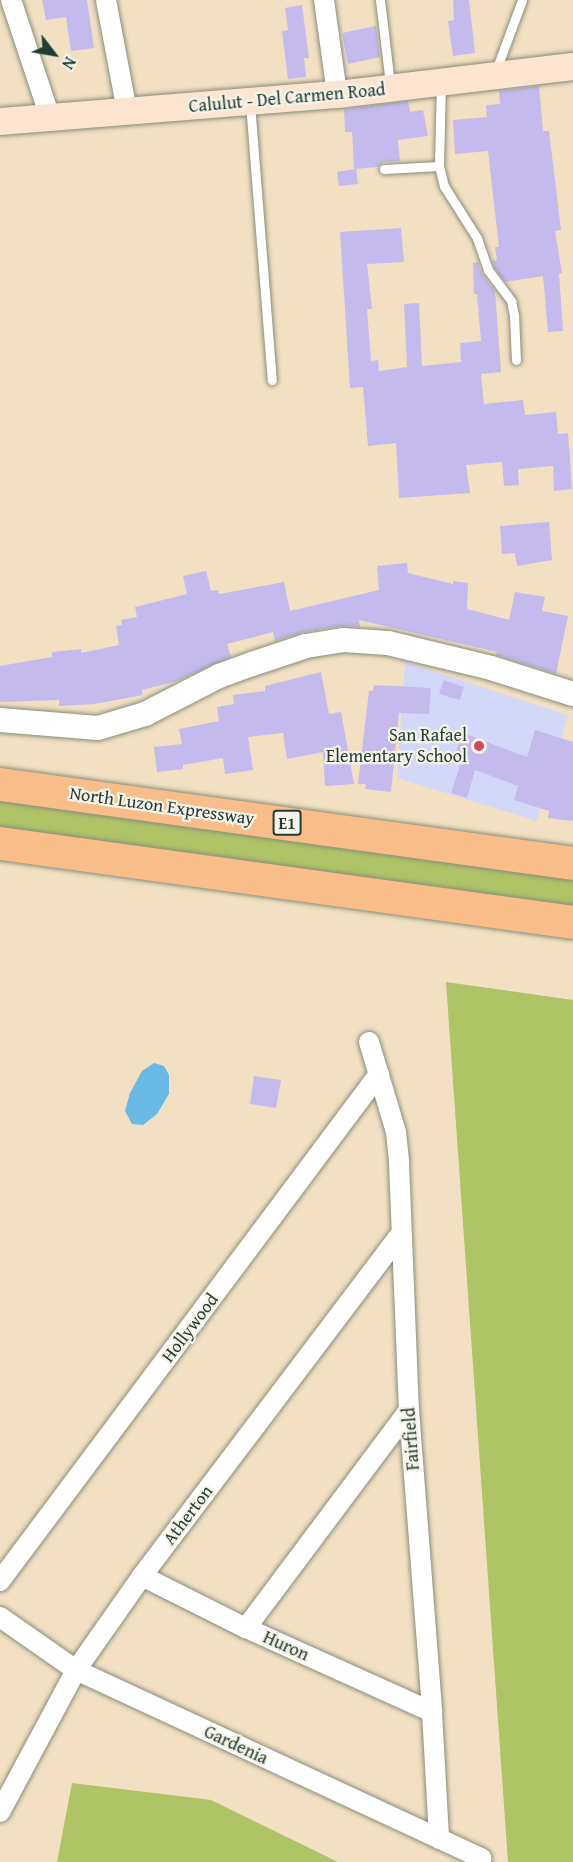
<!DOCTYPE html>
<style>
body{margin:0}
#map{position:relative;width:573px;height:1862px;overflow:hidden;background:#f1e0c2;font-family:"Gentium Book Plus",serif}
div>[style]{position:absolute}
.built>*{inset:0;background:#d3d8f9}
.green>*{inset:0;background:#afc367}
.water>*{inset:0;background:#68b9e3}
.building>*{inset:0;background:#c4baed}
.roads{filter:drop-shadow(0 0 2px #888e7b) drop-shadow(0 0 2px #888e7b)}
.service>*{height:9px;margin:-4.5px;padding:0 4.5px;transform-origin:4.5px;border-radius:4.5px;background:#fff}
.minor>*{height:20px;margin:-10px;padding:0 10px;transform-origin:10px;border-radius:10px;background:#fff}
.tertiary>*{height:24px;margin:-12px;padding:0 12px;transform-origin:12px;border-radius:12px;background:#fff}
.secondary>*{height:27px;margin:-13.5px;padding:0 13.5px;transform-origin:13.5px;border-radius:13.5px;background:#fce5d0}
.motorway>*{height:33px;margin:-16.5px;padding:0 16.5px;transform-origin:16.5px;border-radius:16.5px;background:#f8bd89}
.dots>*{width:16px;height:16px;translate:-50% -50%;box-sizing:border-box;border:3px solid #f7f3e8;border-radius:50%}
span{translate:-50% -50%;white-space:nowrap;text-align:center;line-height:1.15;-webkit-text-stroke:4.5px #f7f3e8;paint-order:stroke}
.shield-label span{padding:2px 4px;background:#f7f3e8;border:2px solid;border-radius:4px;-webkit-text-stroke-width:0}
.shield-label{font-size:16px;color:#1f3d34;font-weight:700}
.street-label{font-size:18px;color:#1f3d34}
.poi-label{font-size:18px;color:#1f3d34}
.right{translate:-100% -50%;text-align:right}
.north{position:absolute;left:24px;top:24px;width:60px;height:60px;-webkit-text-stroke:4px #f7f3e8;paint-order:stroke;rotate:121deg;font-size:16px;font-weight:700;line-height:24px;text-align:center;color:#1f3d34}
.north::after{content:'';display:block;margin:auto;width:21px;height:27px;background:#1f3d34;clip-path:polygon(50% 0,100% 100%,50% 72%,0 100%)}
</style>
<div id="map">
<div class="built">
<div style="clip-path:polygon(405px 662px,568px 715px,537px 821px,397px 778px)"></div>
</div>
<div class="green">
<div style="clip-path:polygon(0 793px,573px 871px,573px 909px,0 830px)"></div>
<div style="clip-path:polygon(446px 982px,573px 1000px,573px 1862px,508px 1862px)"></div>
<div style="clip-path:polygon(72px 1783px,211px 1800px,338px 1862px,57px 1862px)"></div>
</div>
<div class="water">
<div style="clip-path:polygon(154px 1063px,164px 1066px,169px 1075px,169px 1094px,157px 1114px,143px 1125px,132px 1124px,125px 1111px,130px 1093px,142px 1071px)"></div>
</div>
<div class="building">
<div style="clip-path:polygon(42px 0,87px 0,94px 48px,71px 51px,66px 17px,46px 20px)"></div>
<div style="clip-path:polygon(453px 0,469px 0,475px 53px,453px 56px,448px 21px,454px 20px)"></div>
<div style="clip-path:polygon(302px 5px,309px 58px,304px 58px,306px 77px,288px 79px,282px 31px,288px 30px,285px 8px)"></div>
<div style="clip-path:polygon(376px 26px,380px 57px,348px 64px,342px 33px)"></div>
<div style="clip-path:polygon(539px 86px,543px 131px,549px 131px,561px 230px,555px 231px,562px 273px,559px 274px,563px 331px,548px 332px,543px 276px,505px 282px,494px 267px,492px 261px,497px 260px,495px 247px,499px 247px,488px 151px,455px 154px,453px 120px,487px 117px,486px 105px,500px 104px,499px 91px)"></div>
<div style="clip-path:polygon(408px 101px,410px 112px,423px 110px,428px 136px,398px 140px,400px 161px,383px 162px,378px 167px,354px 169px,352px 132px,345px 132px,344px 109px)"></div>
<div style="clip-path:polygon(356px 169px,358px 184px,339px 186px,337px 172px)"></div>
<div style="clip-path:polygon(401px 228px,404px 262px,367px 264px,372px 309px,367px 309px,371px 361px,378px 360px,379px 371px,407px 367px,404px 304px,419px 303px,422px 366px,461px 362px,460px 343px,481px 341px,477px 294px,474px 294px,473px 263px,478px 262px,482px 274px,495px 291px,501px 372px,481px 374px,484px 404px,523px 400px,525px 415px,556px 412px,558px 434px,568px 433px,572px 489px,554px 491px,553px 466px,518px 469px,519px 485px,504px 486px,502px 462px,466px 465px,470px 493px,399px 498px,396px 443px,368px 446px,363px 387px,350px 388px,340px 232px)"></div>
<div style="clip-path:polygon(549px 522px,552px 560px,517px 566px,515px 553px,502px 554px,500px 526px)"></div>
<div style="clip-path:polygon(407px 563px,408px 573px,453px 584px,453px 581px,468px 583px,467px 609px,509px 620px,515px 592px,545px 597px,542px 611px,568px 616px,556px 674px,496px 655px,497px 652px,359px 620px,360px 627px,341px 626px,304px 632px,275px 641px,273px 632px,227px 644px,231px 657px,177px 681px,142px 690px,143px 695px,94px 704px,59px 706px,59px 700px,0 702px,0 666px,52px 657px,52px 652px,81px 649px,81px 653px,119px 645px,116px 626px,122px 625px,121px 620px,137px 617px,135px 607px,187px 594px,183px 576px,206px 571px,211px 591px,218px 590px,219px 594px,284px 582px,290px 611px,379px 590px,377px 566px)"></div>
<div style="clip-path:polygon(321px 672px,329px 714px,341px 712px,354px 784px,325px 786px,323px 752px,287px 759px,283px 733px,248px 737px,253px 770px,225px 774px,223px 758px,183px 765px,183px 769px,157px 772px,154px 747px,182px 744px,179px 729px,219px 721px,217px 707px,234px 704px,233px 695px,265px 691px,265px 686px)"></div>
<div style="clip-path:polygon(444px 680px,464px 687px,460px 700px,439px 694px)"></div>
<div style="clip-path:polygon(374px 685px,431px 688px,429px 714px,399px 713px,391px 792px,365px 789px,366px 784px,358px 784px,369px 691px,373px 691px)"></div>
<div style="clip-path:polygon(535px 730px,573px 742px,573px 821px,548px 818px,549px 811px,514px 800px,518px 786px,475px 770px,467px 798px,451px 793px,460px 765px,452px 762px,463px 733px,527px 757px)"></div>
<div style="clip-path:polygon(254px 1076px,281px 1080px,276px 1108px,250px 1104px)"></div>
</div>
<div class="roads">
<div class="service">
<div style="left:380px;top:0;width:85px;rotate:83.2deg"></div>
<div style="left:495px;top:73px;width:78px;rotate:-69.7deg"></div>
<div style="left:441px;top:83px;width:83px;rotate:91.4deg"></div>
<div style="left:439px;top:166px;width:21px;rotate:76deg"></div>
<div style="left:444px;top:186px;width:62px;rotate:57.6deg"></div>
<div style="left:477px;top:238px;width:34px;rotate:71deg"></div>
<div style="left:488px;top:270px;width:39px;rotate:53deg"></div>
<div style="left:511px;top:301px;width:14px;rotate:78deg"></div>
<div style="left:514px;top:315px;width:45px;rotate:87.5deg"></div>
<div style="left:250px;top:103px;width:278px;rotate:85.5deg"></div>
<div style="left:384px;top:169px;width:55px;rotate:-3.1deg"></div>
</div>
<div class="minor">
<div style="left:11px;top:0;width:123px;rotate:71.6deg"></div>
<div style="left:106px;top:0;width:113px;rotate:79.3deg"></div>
<div style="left:324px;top:0;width:95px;rotate:82.1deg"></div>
<div style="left:369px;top:1042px;width:94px;rotate:73.3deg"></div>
<div style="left:396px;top:1132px;width:31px;rotate:84deg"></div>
<div style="left:399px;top:1163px;width:247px;rotate:87.7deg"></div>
<div style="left:409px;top:1410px;width:303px;rotate:85.6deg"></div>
<div style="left:432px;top:1712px;width:127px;rotate:86.8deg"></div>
<div style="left:142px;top:1576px;width:116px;rotate:26.6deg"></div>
<div style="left:246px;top:1628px;width:204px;rotate:24.3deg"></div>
<div style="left:0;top:1581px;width:633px;rotate:-53.22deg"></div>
<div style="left:0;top:1617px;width:93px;rotate:34.9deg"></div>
<div style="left:76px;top:1670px;width:447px;rotate:24.9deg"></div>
<div style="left:246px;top:1628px;width:272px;rotate:-53.2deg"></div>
<div style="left:0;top:1812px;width:161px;rotate:-61.8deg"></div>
<div style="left:76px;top:1670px;width:115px;rotate:-54.9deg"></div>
<div style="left:142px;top:1576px;width:430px;rotate:-52.9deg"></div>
</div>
<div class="tertiary">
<div style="left:0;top:720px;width:98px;rotate:4.7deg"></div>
<div style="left:98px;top:728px;width:49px;rotate:-16.6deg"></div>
<div style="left:145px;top:714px;width:83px;rotate:-27.2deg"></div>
<div style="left:219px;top:676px;width:35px;rotate:-20deg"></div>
<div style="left:252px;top:664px;width:57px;rotate:-18.4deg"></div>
<div style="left:306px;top:646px;width:37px;rotate:-9deg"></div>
<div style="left:343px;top:640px;width:45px;rotate:3.8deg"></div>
<div style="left:388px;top:643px;width:106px;rotate:13.6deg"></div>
<div style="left:491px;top:668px;width:86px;rotate:17.6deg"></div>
</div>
<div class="secondary">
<div style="left:0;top:121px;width:338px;rotate:-4.6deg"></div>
<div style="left:337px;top:94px;width:238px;rotate:-6.8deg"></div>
</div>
<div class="motorway">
<div style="left:0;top:784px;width:578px;rotate:7.85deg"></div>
<div style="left:0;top:843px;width:578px;rotate:7.85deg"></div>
</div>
</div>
<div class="dots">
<div style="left:479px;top:746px;background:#d1495b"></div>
</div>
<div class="shield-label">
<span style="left:287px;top:823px">E1</span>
</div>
<div class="street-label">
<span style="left:287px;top:98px;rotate:-5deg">Calulut - Del Carmen Road</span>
<span style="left:162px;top:806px;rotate:8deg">North Luzon Expressway</span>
<span style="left:190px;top:1328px;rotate:-53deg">Hollywood</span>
<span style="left:411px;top:1439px;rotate:-94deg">Fairfield</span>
<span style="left:188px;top:1515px;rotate:-53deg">Atherton</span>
<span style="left:286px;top:1646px;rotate:24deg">Huron</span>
<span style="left:236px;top:1745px;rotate:25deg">Gardenia</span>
</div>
<div class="poi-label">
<span class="right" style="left:467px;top:746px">San Rafael<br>Elementary School</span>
</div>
<div class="north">N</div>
</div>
